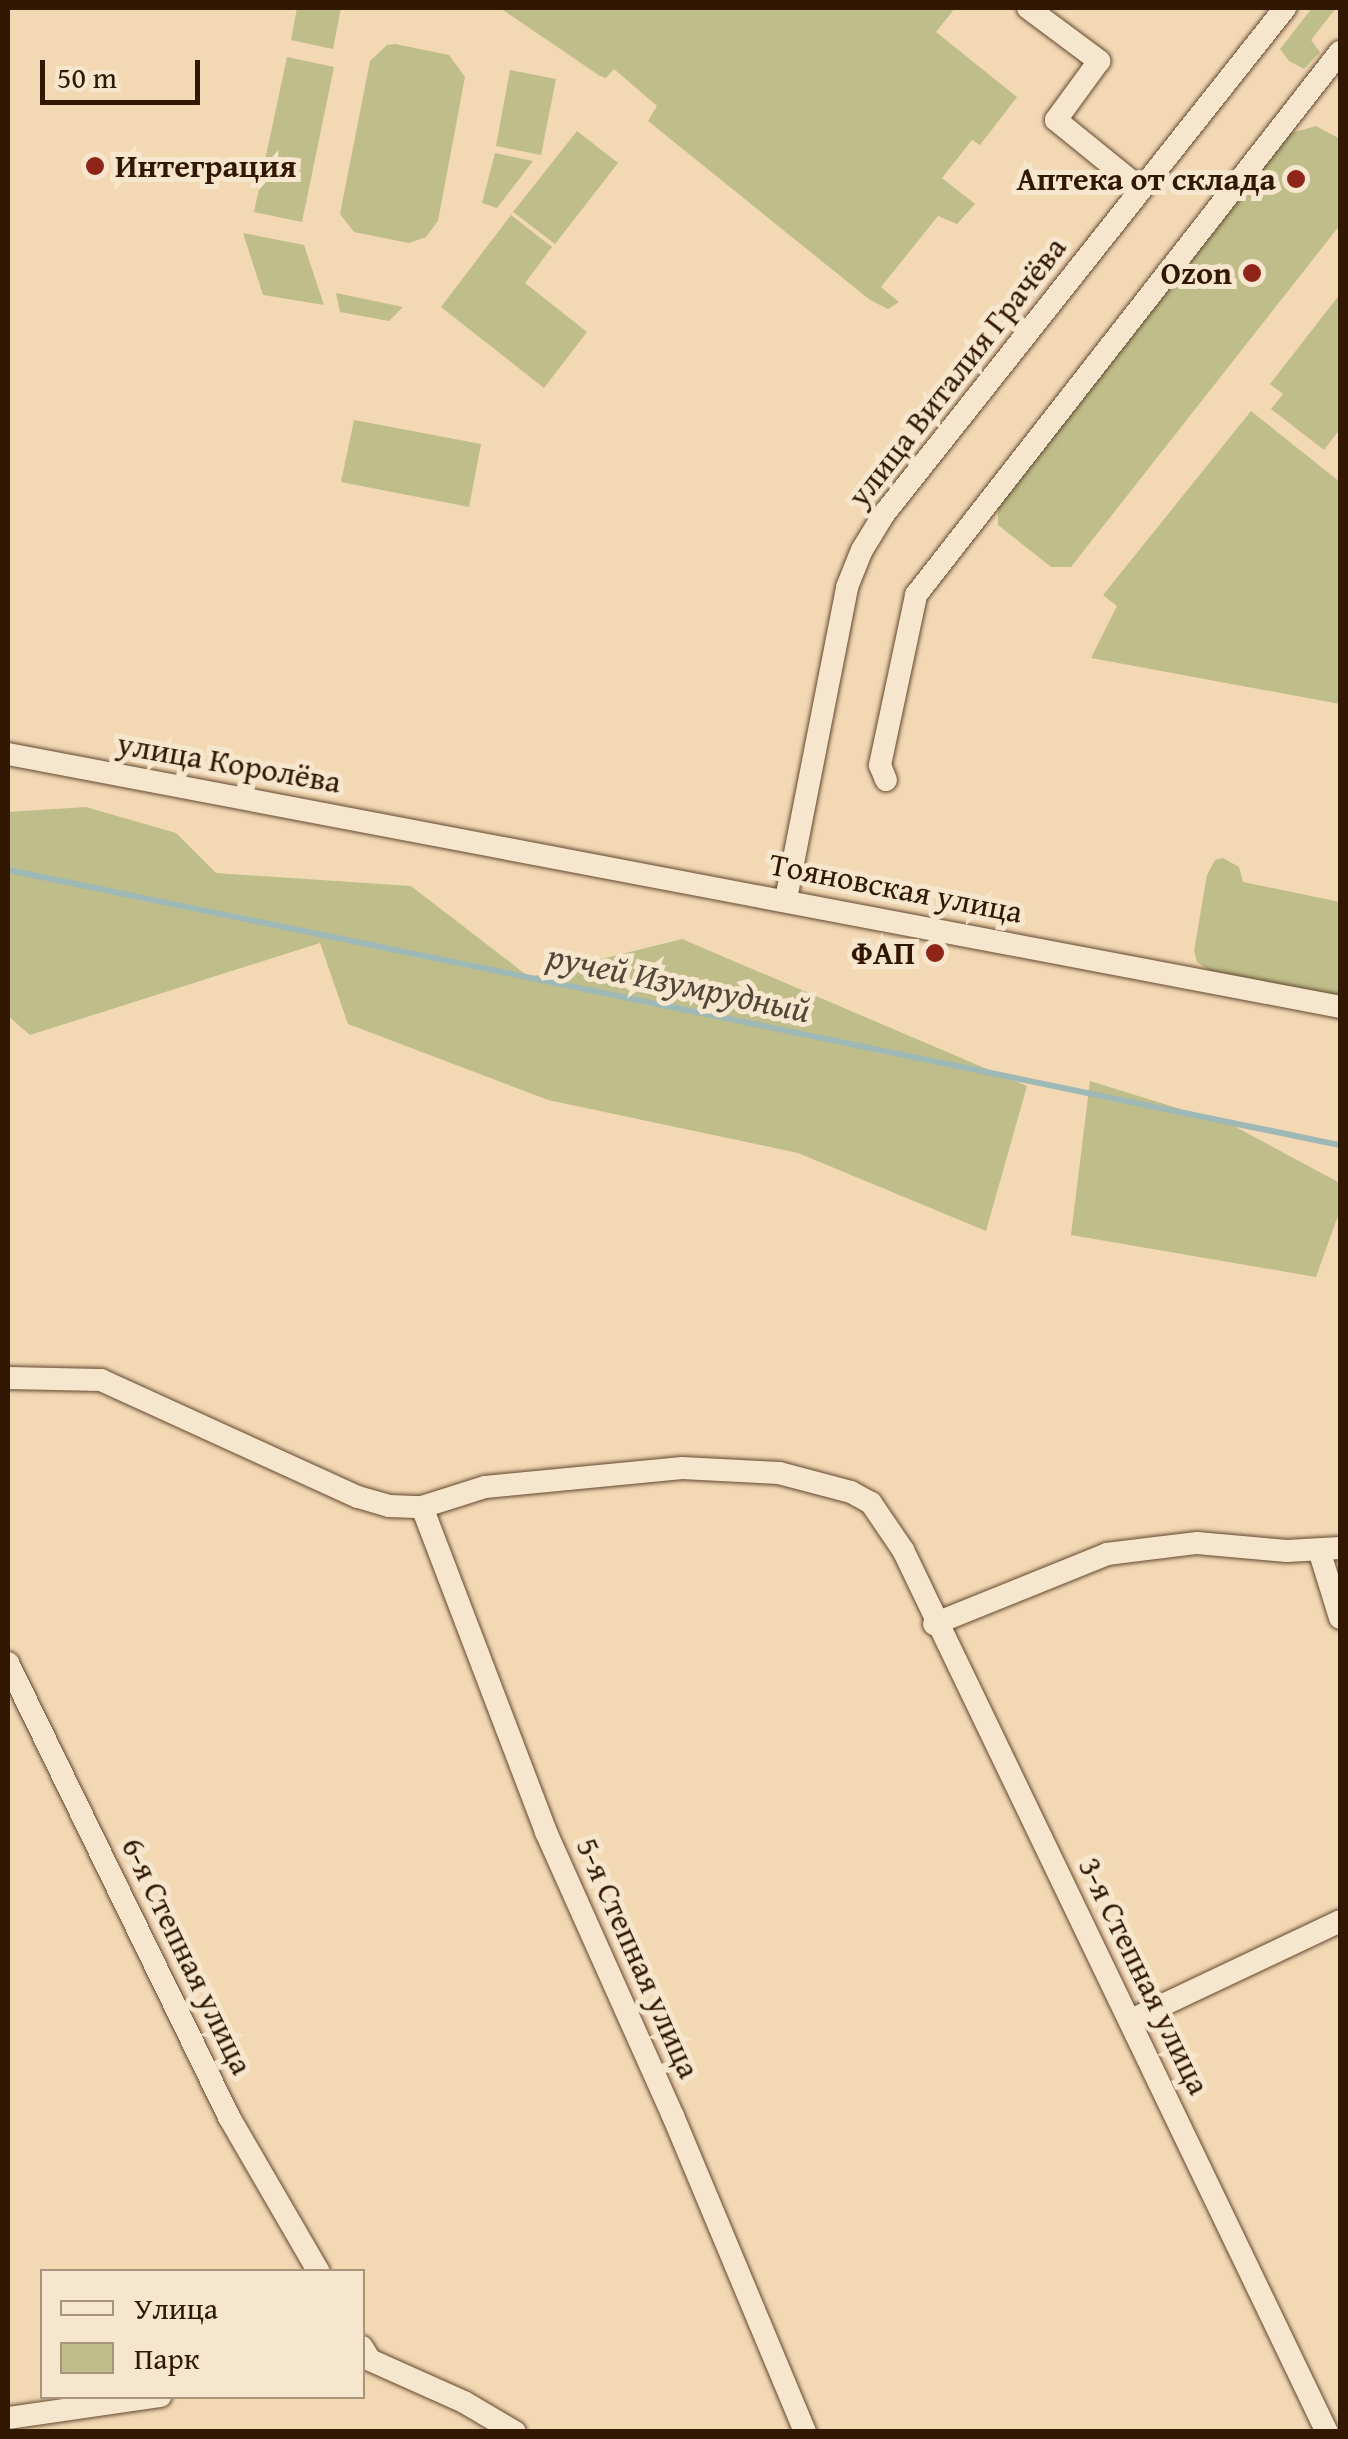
<!DOCTYPE html>
<meta charset="utf-8">
<style>
body{margin:0}
#map{position:relative;width:1348px;height:2439px;overflow:hidden;background:#f3d8b4;font-family:"Gentium Book Plus",serif}
div>[style]{position:absolute}
.green>*{inset:0;background:#bfbe8a}
.stream>*{height:6px;margin:-3px;padding:0 3px;transform-origin:3px;border-radius:3px;background:#9eb8b6}
.roads{filter:drop-shadow(0 0 2px #62482f) drop-shadow(0 0 2px #62482f)}
.minor>*{height:22px;margin:-11px;padding:0 11px;transform-origin:11px;border-radius:11px;background:#f7e6ce}
.dots>*{width:28px;height:28px;translate:-50% -50%;box-sizing:border-box;border:5px solid #f7e6ce;border-radius:50%}
span{translate:-50% -50%;white-space:nowrap;text-align:center;line-height:1.15;-webkit-text-stroke:10px #f7e6ce;paint-order:stroke}
.poi-label{font-size:32px;color:#321803;font-weight:700}
.left{translate:0 -50%;text-align:left}
.right{translate:-100% -50%;text-align:right}
.street-label{font-size:32px;color:#321803}
.water-label{font-size:35px;color:#524839;font-style:italic}
.frame{position:absolute;inset:0;border:10px solid #321803;pointer-events:none}
.legend{position:absolute;left:40px;top:2269px;width:325px;height:130px;box-sizing:border-box;background:#f7e6ce;border:2px solid #a8947d;margin:0;padding:12px 18px;list-style:none;font-size:30px;color:#321803}
.legend li{display:flex;align-items:center;gap:20px;height:50px}
.legend b{width:50px;border:2px solid #a8947d}
.scale{position:absolute;left:40px;top:60px;width:160px;height:45px;box-sizing:border-box;border:5px solid #321803;border-top:0;padding-left:12px;font-size:30px;line-height:35px;white-space:nowrap;color:#321803;-webkit-text-stroke:8px #f7e6ce;paint-order:stroke}
</style>
<div id="map">
<div class="green">
<div style="clip-path:polygon(297px 8px,341px 8px,333px 49px,291px 40px)"></div>
<div style="clip-path:polygon(500px 8px,955px 8px,936px 32px,1017px 97px,980px 145px,972px 140px,942px 178px,975px 204px,957px 224px,938px 216px,881px 287px,899px 302px,888px 309px,870px 300px,648px 121px,657px 106px,614px 69px,606px 78px,600px 76px)"></div>
<div style="clip-path:polygon(1312px 8px,1336px 8px,1311px 40px,1320px 52px,1304px 69px,1289px 61px,1280px 49px)"></div>
<div style="clip-path:polygon(395px 44px,449px 55px,465px 77px,438px 221px,426px 237px,409px 243px,354px 232px,340px 214px,370px 61px,387px 45px)"></div>
<div style="clip-path:polygon(287px 57px,334px 67px,302px 222px,254px 212px)"></div>
<div style="clip-path:polygon(510px 70px,556px 79px,541px 155px,496px 146px)"></div>
<div style="clip-path:polygon(1316px 126px,1340px 139px,1340px 225px,1071px 567px,1051px 567px,998px 525px,998px 507px,1291px 133px)"></div>
<div style="clip-path:polygon(577px 131px,618px 163px,555px 244px,513px 212px)"></div>
<div style="clip-path:polygon(495px 153px,533px 161px,497px 208px,482px 203px)"></div>
<div style="clip-path:polygon(511px 215px,552px 247px,525px 283px,587px 332px,544px 388px,441px 307px)"></div>
<div style="clip-path:polygon(243px 233px,304px 245px,324px 305px,263px 295px)"></div>
<div style="clip-path:polygon(336px 293px,403px 307px,389px 321px,340px 312px)"></div>
<div style="clip-path:polygon(1340px 294px,1340px 429px,1324px 450px,1271px 409px,1283px 394px,1270px 384px)"></div>
<div style="clip-path:polygon(1251px 411px,1340px 482px,1340px 704px,1091px 658px,1117px 606px,1103px 595px)"></div>
<div style="clip-path:polygon(354px 420px,481px 444px,469px 507px,341px 482px)"></div>
<div style="clip-path:polygon(86px 807px,176px 833px,216px 873px,411px 886px,529px 977px,682px 939px,1027px 1086px,986px 1231px,798px 1153px,548px 1100px,348px 1024px,320px 943px,30px 1035px,8px 1016px,8px 812px)"></div>
<div style="clip-path:polygon(1223px 858px,1239px 867px,1243px 882px,1340px 902px,1340px 996px,1220px 978px,1197px 962px,1194px 951px,1207px 875px,1215px 860px)"></div>
<div style="clip-path:polygon(1090px 1081px,1232px 1125px,1340px 1183px,1340px 1210px,1316px 1277px,1071px 1235px)"></div>
</div>
<div class="stream">
<div style="left:8px;top:870px;width:1360px;rotate:11.67deg"></div>
</div>
<div class="roads">
<div class="minor">
<div style="left:1028px;top:8px;width:89px;rotate:36.7deg"></div>
<div style="left:1099px;top:61px;width:73px;rotate:126.1deg"></div>
<div style="left:1056px;top:120px;width:109px;rotate:39.1deg"></div>
<div style="left:8px;top:754px;width:1356px;rotate:10.75deg"></div>
<div style="left:886px;top:780px;width:16px;rotate:-112deg"></div>
<div style="left:880px;top:765px;width:174px;rotate:-78deg"></div>
<div style="left:916px;top:595px;width:689px;rotate:-52.02deg"></div>
<div style="left:786px;top:899px;width:318px;rotate:-78.9deg"></div>
<div style="left:847px;top:587px;width:40px;rotate:-68deg"></div>
<div style="left:862px;top:550px;width:42px;rotate:-58.6deg"></div>
<div style="left:884px;top:514px;width:646px;rotate:-51.6deg"></div>
<div style="left:8px;top:1378px;width:93px;rotate:1.2deg"></div>
<div style="left:101px;top:1380px;width:282px;rotate:24.5deg"></div>
<div style="left:358px;top:1497px;width:32px;rotate:16deg"></div>
<div style="left:389px;top:1506px;width:33px;rotate:2deg"></div>
<div style="left:422px;top:1507px;width:66px;rotate:-17.6deg"></div>
<div style="left:485px;top:1487px;width:198px;rotate:-5.5deg"></div>
<div style="left:682px;top:1468px;width:97px;rotate:3deg"></div>
<div style="left:779px;top:1473px;width:74px;rotate:14.8deg"></div>
<div style="left:851px;top:1492px;width:23px;rotate:29deg"></div>
<div style="left:871px;top:1503px;width:57px;rotate:55.8deg"></div>
<div style="left:903px;top:1550px;width:979px;rotate:64.33deg"></div>
<div style="left:422px;top:1507px;width:348px;rotate:69.1deg"></div>
<div style="left:546px;top:1832px;width:311px;rotate:65.9deg"></div>
<div style="left:673px;top:2116px;width:342px;rotate:67.3deg"></div>
<div style="left:1319px;top:1550px;width:71px;rotate:72.8deg"></div>
<div style="left:934px;top:1624px;width:187px;rotate:-22deg"></div>
<div style="left:1107px;top:1554px;width:91px;rotate:-7deg"></div>
<div style="left:1197px;top:1543px;width:90px;rotate:5.1deg"></div>
<div style="left:1287px;top:1551px;width:53px;rotate:-3.2deg"></div>
<div style="left:8px;top:1663px;width:505px;rotate:64.04deg"></div>
<div style="left:229px;top:2117px;width:179px;rotate:59.9deg"></div>
<div style="left:1131px;top:2020px;width:231px;rotate:-25.3deg"></div>
<div style="left:362px;top:2347px;width:15px;rotate:58deg"></div>
<div style="left:370px;top:2360px;width:103px;rotate:24.1deg"></div>
<div style="left:464px;top:2402px;width:59px;rotate:30.5deg"></div>
<div style="left:8px;top:2418px;width:154px;rotate:-8.2deg"></div>
</div>
</div>
<div class="dots">
<div style="left:95px;top:166px;background:#8f2418"></div>
<div style="left:1296px;top:179px;background:#8f2418"></div>
<div style="left:1252px;top:273px;background:#8f2418"></div>
<div style="left:935px;top:953px;background:#8f2418"></div>
</div>
<div class="poi-label">
<span class="left" style="left:115px;top:166px">Интеграция</span>
<span class="right" style="left:1276px;top:179px">Аптека от склада</span>
<span class="right" style="left:1232px;top:273px">Ozon</span>
<span class="right" style="left:915px;top:953px">ФАП</span>
</div>
<div class="street-label">
<span style="left:957px;top:372px;rotate:-52deg">улица Виталия Грачёва</span>
<span style="left:229px;top:763px;rotate:10deg">улица Королёва</span>
<span style="left:896px;top:888px;rotate:11deg">Тояновская улица</span>
<span style="left:187px;top:1956px;rotate:64deg">6-я Степная улица</span>
<span style="left:638px;top:1958px;rotate:66deg">5-я Степная улица</span>
<span style="left:1144px;top:1976px;rotate:64deg">3-я Степная улица</span>
</div>
<div class="water-label">
<span style="left:679px;top:983px;rotate:12deg">ручей Изумрудный</span>
</div>
<div class="frame"></div>
<ul class="legend">
<li><b style="height:12px;background:#f7e6ce"></b>Улица</li>
<li><b style="height:28px;background:#bfbe8a"></b>Парк</li>
</ul>
<div class="scale">50 m</div>
</div>
